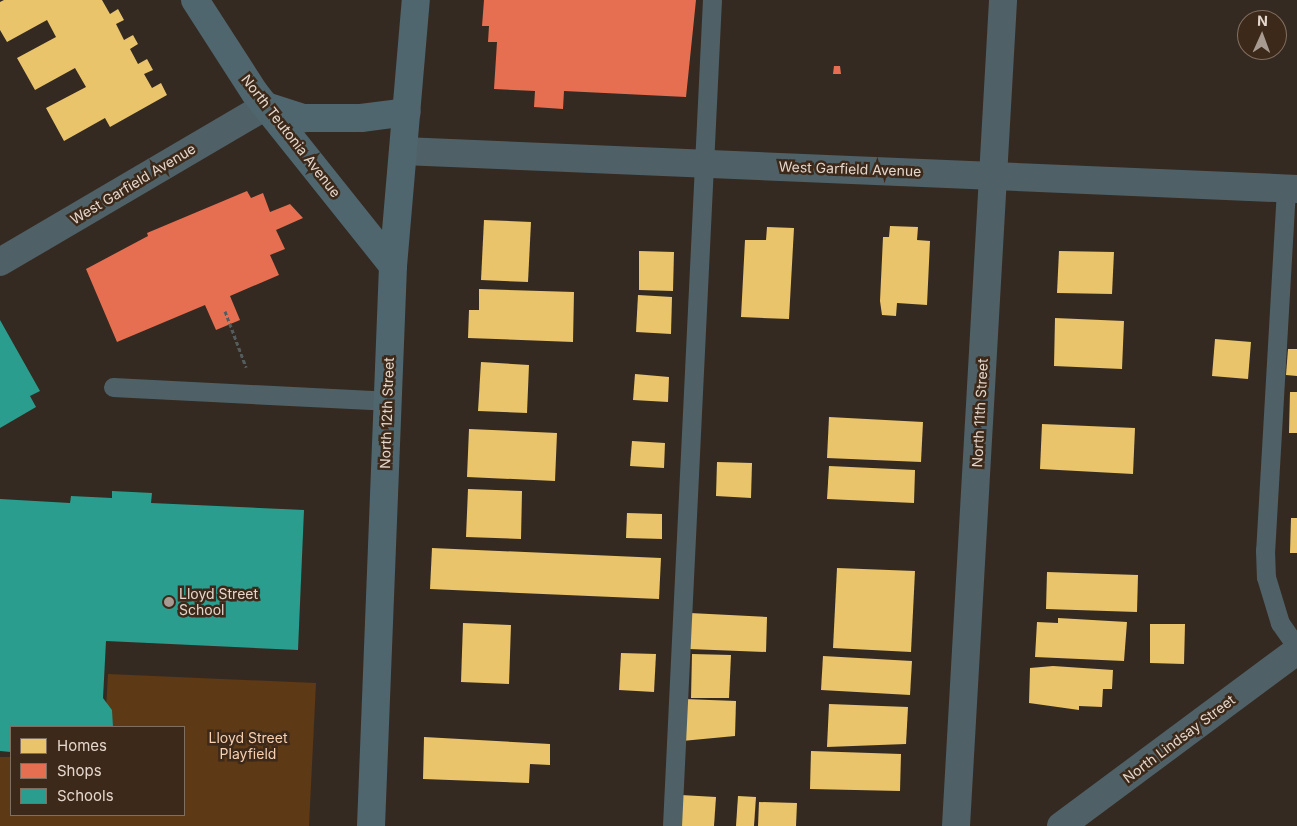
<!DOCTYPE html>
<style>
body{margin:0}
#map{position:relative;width:1297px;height:826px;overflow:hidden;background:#352a21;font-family:Inter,sans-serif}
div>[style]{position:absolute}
.green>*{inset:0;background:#5d3916}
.homes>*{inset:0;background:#e9c46a}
.shops>*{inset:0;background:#e76f51}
.schools>*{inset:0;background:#2a9d8f}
.path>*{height:3px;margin-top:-1.5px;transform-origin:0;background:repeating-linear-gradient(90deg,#545d5e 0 4px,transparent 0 6.5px)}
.lane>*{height:19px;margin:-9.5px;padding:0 9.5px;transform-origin:9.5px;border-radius:9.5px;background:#4f6167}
.street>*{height:28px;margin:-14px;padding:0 14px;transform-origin:14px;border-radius:14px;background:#4f6167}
.secondary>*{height:28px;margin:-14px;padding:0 14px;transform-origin:14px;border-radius:14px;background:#4f666e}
.dots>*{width:14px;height:14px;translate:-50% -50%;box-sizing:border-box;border:2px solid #3d2919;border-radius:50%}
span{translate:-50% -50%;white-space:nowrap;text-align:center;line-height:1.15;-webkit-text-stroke:5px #3d2919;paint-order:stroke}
.street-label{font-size:14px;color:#e4d7cd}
.poi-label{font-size:14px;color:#e4d7cd}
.left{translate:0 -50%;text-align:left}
.park-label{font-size:14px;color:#f8d0b0}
.legend{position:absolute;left:10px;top:726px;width:175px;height:90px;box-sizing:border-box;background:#3d2919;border:1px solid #806f61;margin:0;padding:6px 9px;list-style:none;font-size:15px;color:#e4d7cd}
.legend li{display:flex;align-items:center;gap:10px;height:25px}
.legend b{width:25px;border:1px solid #806f61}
.north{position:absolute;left:1237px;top:10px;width:50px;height:50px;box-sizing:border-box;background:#3d2919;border:1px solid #806f61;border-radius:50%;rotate:2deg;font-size:14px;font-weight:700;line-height:20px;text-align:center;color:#e4d7cd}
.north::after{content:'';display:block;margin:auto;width:18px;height:22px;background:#a79a91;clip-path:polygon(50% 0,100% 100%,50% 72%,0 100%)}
</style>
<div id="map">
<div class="green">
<div style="clip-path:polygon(108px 674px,316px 683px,309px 826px,0 826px,0 757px,11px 757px,11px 815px,184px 815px,184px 727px,105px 727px)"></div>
</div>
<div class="homes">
<div style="clip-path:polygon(4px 0,102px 0,110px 14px,118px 9px,124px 20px,116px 24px,124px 40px,133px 35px,138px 44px,130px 49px,138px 64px,147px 59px,153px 70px,144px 74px,152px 88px,161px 83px,167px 95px,110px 127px,105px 118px,64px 141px,46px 108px,86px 87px,75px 68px,35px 90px,17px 58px,56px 37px,47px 20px,7px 42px,0 30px,0 2px)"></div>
<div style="clip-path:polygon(484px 220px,531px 222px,528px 282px,481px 280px)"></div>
<div style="clip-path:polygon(890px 226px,918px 227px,917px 240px,930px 241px,927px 305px,897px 303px,896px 316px,882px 315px,880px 301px,883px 237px,889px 237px)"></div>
<div style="clip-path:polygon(767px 227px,794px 228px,789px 319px,741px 317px,745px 240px,766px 240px)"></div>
<div style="clip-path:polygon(639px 251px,674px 252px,673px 291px,639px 290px)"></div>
<div style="clip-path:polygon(1059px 251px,1114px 252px,1112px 294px,1057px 293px)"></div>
<div style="clip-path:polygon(479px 289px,574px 292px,573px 342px,468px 338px,469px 310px,479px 310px)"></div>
<div style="clip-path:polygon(638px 295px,672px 297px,671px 334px,636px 332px)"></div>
<div style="clip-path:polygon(1055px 318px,1124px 321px,1122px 369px,1054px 366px)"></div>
<div style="clip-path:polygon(1215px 339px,1251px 342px,1248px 379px,1212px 376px)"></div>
<div style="clip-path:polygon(1288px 349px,1297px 349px,1297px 376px,1286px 375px)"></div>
<div style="clip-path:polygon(481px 362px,529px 365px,527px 413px,478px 411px)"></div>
<div style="clip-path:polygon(635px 374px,669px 377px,668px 402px,633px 400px)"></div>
<div style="clip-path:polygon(1290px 392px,1297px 392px,1297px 433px,1289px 433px)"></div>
<div style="clip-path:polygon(829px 417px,923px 422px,921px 462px,827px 458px)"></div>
<div style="clip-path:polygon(1042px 424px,1135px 428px,1133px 474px,1040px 469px)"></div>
<div style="clip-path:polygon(469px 429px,557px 433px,555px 481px,467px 477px)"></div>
<div style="clip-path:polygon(632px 441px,665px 443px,664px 468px,630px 466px)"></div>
<div style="clip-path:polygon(717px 462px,752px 463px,751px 498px,716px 496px)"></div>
<div style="clip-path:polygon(829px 466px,915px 470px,914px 503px,827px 499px)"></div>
<div style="clip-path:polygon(468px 489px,522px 491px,521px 539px,466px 537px)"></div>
<div style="clip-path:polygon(627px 513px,662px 514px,662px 539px,626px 538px)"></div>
<div style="clip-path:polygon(1291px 518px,1297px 518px,1297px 553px,1290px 553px)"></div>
<div style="clip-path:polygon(432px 548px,661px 558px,659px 599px,430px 589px)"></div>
<div style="clip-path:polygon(837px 568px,915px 571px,911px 652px,833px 648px)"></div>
<div style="clip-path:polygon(1047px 572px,1138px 575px,1137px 612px,1046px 609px)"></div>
<div style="clip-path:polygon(690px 613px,767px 617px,766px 652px,689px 649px)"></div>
<div style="clip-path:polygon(1058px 618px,1127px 622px,1124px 661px,1035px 657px,1037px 622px,1058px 623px)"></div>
<div style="clip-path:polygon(463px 623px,511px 625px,509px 684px,461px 682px)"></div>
<div style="clip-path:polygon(1150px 624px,1185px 624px,1184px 664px,1150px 663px)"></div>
<div style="clip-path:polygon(621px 653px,656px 654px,654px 692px,619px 690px)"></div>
<div style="clip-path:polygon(692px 654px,731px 655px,729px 698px,691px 698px)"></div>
<div style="clip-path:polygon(823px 656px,912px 661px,910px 695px,821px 690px)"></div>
<div style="clip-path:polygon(1053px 666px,1113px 670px,1112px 689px,1103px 689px,1102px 707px,1079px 706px,1079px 710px,1029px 703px,1030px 668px)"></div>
<div style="clip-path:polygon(684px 699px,736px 701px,735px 736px,682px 741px)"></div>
<div style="clip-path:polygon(829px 704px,908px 707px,906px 744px,827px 747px)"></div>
<div style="clip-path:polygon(424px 737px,550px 744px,550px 765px,530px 764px,529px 783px,423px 779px)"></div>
<div style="clip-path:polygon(811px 751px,901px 754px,900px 791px,810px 789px)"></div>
<div style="clip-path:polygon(681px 795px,716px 797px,714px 826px,679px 826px)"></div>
<div style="clip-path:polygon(738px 796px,756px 797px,754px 826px,736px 826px)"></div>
<div style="clip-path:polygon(759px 802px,797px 803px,796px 826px,758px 826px)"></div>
</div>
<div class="shops">
<div style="clip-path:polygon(484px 0,696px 0,686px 97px,564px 91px,563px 109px,534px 107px,535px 91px,494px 89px,497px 42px,488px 42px,489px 26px,482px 26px)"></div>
<div style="clip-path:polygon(834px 66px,840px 66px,841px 74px,833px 74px)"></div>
<div style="clip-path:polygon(247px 191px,251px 198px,263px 193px,270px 212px,290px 204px,303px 218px,276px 230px,285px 249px,270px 255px,279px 275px,230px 296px,240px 320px,216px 330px,205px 305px,117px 342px,86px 269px,148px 236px,147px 233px)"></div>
</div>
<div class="schools">
<div style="clip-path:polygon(0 320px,40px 391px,30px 396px,36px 407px,0 428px)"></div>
<div style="clip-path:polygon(112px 491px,152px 493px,151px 503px,304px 510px,298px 650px,106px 641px,103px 698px,112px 710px,113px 727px,11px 727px,11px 752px,0 751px,0 499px,70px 503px,71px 496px,112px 498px)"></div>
</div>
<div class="path">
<div style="left:225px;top:311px;width:60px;rotate:69.4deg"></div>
</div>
<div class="lane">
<div style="left:1286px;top:189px;width:362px;rotate:93.3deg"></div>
<div style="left:1265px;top:550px;width:27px;rotate:88deg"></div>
<div style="left:1266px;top:577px;width:48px;rotate:73.1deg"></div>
<div style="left:1280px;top:623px;width:29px;rotate:55deg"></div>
<div style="left:113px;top:387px;width:274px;rotate:2.9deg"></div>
<div style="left:672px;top:826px;width:827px;rotate:-87.23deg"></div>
</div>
<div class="street">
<div style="left:403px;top:151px;width:895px;rotate:2.43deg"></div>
<div style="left:0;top:262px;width:308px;rotate:-30.4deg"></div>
<div style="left:956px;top:826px;width:827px;rotate:-86.74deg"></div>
<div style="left:1061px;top:826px;width:294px;rotate:-36.6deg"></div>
</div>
<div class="secondary">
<div style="left:195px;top:0;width:111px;rotate:57.2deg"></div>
<div style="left:255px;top:93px;width:221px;rotate:51.4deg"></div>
<div style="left:266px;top:106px;width:40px;rotate:18deg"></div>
<div style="left:304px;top:118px;width:57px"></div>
<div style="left:361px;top:118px;width:46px;rotate:-7.4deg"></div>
<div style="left:371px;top:826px;width:560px;rotate:-87.75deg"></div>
<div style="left:393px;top:266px;width:267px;rotate:-85.1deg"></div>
</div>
<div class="dots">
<div style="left:169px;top:602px;background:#a79a91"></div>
</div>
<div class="street-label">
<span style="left:291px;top:136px;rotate:52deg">North Teutonia Avenue</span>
<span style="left:850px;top:169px;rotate:2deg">West Garfield Avenue</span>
<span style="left:133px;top:184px;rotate:-31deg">West Garfield Avenue</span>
<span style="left:387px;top:413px;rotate:-88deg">North 12th Street</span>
<span style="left:980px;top:413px;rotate:-87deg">North 11th Street</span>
<span style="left:1179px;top:739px;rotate:-37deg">North Lindsay Street</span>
</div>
<div class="poi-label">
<span class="left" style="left:179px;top:602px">Lloyd Street<br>School</span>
</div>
<div class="park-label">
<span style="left:248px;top:746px">Lloyd Street<br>Playfield</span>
</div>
<ul class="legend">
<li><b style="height:14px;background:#e9c46a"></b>Homes</li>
<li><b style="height:14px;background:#e76f51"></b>Shops</li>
<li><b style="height:14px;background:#2a9d8f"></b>Schools</li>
</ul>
<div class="north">N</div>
</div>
